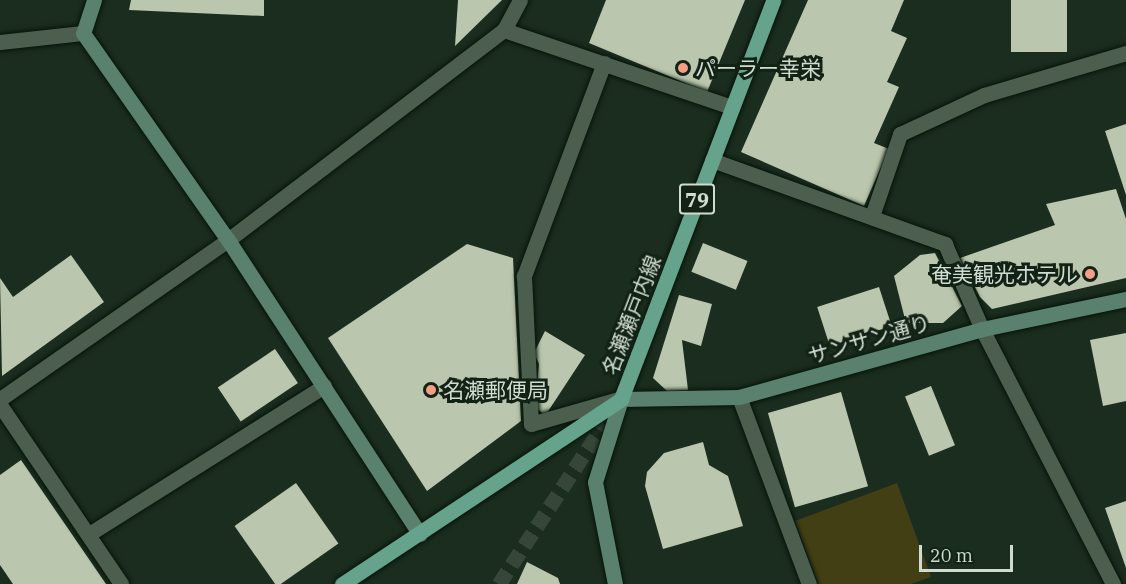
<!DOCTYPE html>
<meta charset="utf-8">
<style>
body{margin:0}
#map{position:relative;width:1126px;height:584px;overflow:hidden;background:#1b2d1f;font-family:"IBM Plex Serif","Noto Sans JP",serif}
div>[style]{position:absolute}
.green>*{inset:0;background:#433f15}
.building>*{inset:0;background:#bbc6ae;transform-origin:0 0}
.street-tunnel>*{height:15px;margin-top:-7.5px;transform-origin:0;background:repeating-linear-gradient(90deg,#36473a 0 15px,transparent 0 23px)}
.roads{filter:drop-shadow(0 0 2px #051508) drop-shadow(0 0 2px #051508)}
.lane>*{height:15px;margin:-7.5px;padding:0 7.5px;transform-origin:7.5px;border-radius:7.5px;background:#4c5f4f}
.street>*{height:15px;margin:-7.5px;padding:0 7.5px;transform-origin:7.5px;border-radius:7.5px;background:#4c5f4f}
.secondary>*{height:15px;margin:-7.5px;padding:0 7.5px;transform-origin:7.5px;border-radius:7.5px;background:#59816e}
.primary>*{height:15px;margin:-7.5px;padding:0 7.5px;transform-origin:7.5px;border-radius:7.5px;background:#66a38c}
.dots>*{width:16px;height:16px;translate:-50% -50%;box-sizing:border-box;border:3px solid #122315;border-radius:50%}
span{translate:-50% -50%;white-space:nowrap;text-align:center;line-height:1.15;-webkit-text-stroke:6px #122315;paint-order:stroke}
.shield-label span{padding:2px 4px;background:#122315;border:2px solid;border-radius:4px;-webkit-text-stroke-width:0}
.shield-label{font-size:20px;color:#d0dbd2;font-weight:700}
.poi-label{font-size:21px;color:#d0dbd2}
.left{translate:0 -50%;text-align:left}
.right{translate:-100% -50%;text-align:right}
.street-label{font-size:21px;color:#d0dbd2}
.scale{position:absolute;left:919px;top:545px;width:94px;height:27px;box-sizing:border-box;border:3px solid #d0dbd2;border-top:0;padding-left:8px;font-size:18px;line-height:21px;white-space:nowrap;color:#d0dbd2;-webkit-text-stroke:4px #122315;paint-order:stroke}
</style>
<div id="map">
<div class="green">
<i style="clip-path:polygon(897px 483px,931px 577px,911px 584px,818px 584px,795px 521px)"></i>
</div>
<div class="building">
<i style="clip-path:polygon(131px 0,264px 0,264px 16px,129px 10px)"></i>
<i style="clip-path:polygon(458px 0,502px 0,455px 46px)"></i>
<i style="clip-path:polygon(606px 0,745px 0,707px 92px,589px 43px)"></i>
<i style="clip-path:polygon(808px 0,904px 0,891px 31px,907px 38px,887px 82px,899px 87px,874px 143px,889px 149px,864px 206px,741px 152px)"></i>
<i style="left:1011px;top:0;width:56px;height:52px"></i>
<i style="clip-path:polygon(1126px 124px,1126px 195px,1105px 131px)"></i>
<i style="clip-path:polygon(1116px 189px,1126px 219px,1126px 278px,992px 309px,980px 297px,960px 258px,1055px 225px,1046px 204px)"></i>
<i style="left:703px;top:243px;width:48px;height:31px;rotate:22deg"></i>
<i style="clip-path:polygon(467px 244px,513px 258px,521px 421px,427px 491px,328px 338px)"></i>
<i style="clip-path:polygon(935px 253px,962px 306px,943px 323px,906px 323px,894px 276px,920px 255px)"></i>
<i style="clip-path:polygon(71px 255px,104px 302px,2px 376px,0 278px,13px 297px)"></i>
<i style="left:879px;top:287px;width:41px;height:65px;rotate:72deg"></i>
<i style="clip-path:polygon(679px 295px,712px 304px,701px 346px,682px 340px,688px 390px,667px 391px,653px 378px)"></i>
<i style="clip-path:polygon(545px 331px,585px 355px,545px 416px,535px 406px,539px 364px,534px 353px)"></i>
<i style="clip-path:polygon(1126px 333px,1126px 401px,1103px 406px,1090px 340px)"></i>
<i style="left:275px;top:349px;width:41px;height:69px;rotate:56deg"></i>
<i style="left:931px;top:386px;width:64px;height:28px;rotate:68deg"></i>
<i style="left:841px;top:392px;width:98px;height:76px;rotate:74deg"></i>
<i style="clip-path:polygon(703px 442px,709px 465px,728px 476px,743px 526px,663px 549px,645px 486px,647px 472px,664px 453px)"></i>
<i style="clip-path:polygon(21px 460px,106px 584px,13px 584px,0 565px,0 475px)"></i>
<i style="left:296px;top:483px;width:74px;height:75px;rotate:55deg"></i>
<i style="clip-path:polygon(1126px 501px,1126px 568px,1105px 508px)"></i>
<i style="clip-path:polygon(527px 562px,558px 578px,560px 584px,517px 584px)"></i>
</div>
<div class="street-tunnel">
<i style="left:499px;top:584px;width:213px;rotate:-56.7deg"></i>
</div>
<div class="roads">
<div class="lane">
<i style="left:89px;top:534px;width:278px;rotate:-32.2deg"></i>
</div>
<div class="street">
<i style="left:504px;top:30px;width:241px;rotate:18.7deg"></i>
<i style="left:0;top:42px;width:83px;rotate:-6.2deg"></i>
<i style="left:604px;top:63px;width:228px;rotate:110.6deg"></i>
<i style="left:524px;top:276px;width:148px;rotate:87.3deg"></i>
<i style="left:531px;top:424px;width:91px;rotate:-16deg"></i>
<i style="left:712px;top:160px;width:248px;rotate:19.8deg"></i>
<i style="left:945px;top:244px;width:93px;rotate:66.5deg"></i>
<i style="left:982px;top:329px;width:287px;rotate:62.8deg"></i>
<i style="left:872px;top:216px;width:87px;rotate:-71.1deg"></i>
<i style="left:900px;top:134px;width:93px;rotate:-24.9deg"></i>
<i style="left:984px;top:95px;width:148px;rotate:-16.5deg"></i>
<i style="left:739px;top:397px;width:200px;rotate:69.5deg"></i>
<i style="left:0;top:399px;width:278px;rotate:-34.9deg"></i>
<i style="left:228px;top:240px;width:347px;rotate:-37.3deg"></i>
<i style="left:504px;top:30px;width:34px;rotate:-62deg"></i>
<i style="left:0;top:405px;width:216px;rotate:55.9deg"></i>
</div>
<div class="secondary">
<i style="left:94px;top:0;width:35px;rotate:108deg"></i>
<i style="left:83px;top:33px;width:253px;rotate:55deg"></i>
<i style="left:228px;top:240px;width:351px;rotate:56.9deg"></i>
<i style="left:615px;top:584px;width:104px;rotate:-101.1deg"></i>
<i style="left:595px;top:482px;width:87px;rotate:-72.6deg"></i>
<i style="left:621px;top:399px;width:118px;rotate:-1deg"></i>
<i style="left:739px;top:397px;width:252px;rotate:-15.6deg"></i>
<i style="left:982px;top:329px;width:147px;rotate:-11.8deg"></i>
</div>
<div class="primary">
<i style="left:342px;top:584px;width:335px;rotate:-33.5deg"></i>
<i style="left:621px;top:399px;width:427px;rotate:-69.1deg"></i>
</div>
</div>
<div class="dots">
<i style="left:683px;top:68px;background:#f49e88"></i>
<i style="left:1090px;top:274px;background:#f49e88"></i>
<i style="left:431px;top:390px;background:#f49e88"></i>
</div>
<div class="shield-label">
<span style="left:697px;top:199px">79</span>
</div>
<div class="poi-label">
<span class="left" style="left:695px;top:68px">パーラー幸栄</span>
<span class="right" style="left:1078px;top:274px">奄美観光ホテル</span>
<span class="left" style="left:443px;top:390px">名瀬郵便局</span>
</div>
<div class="street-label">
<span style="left:631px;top:315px;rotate:-69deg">名瀬瀬戸内線</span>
<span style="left:869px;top:339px;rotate:-16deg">サンサン通り</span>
</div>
<div class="scale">20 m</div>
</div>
